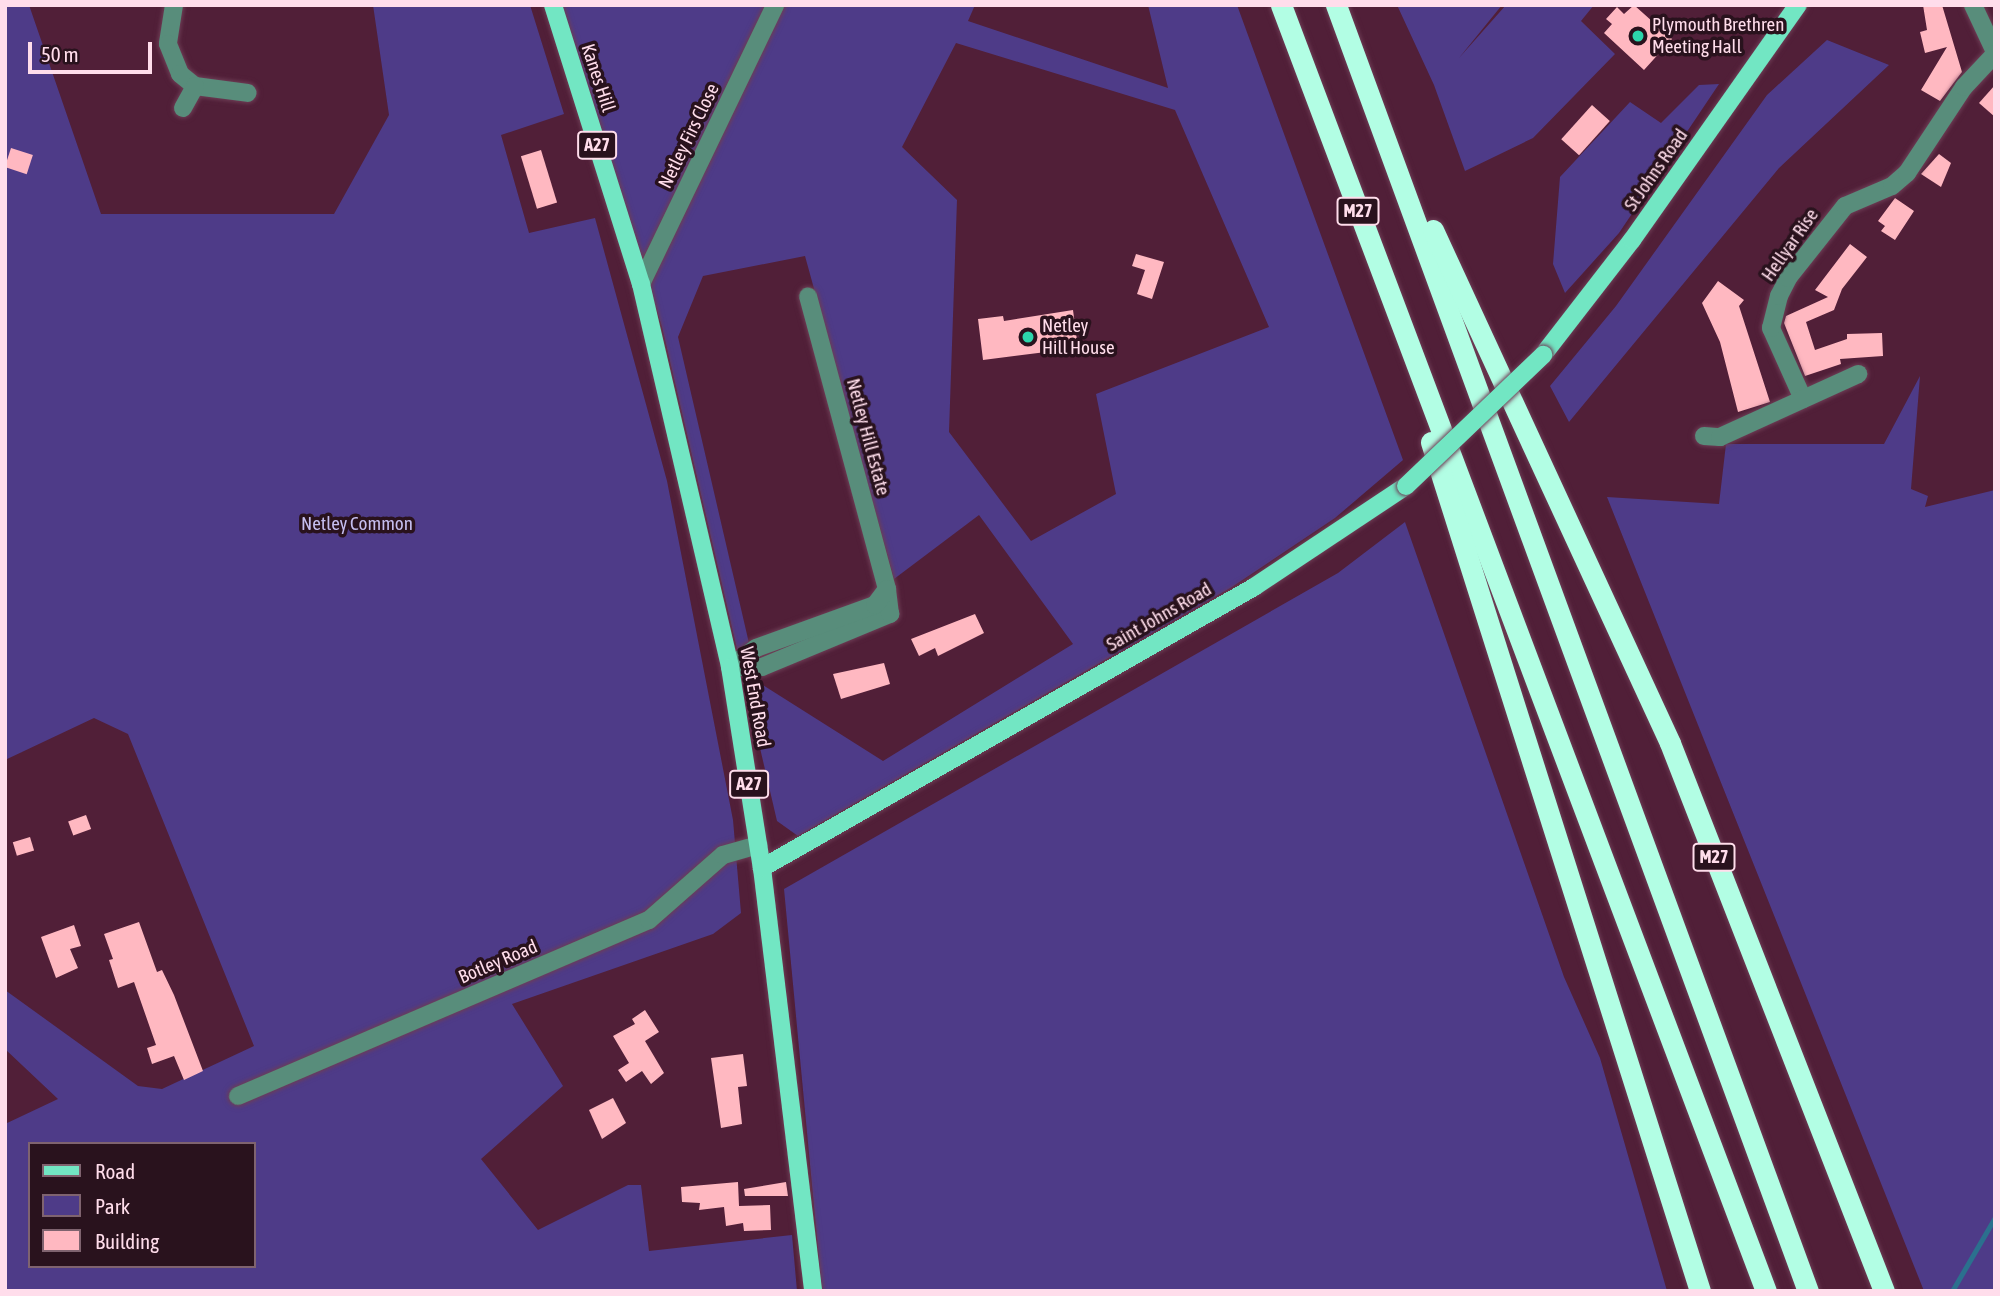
<!DOCTYPE html>
<style>
body{margin:0}
#map{position:relative;width:2000px;height:1296px;overflow:hidden;background:#511f38;font-family:"Asap Condensed",sans-serif}
div>[style]{position:absolute}
.green>*{inset:0;background:#4e3b88}
.stream>*{height:5px;margin:-2.5px;padding:0 2.5px;transform-origin:2.5px;border-radius:2.5px;background:#2b708e}
.building>*{inset:0;background:#ffb8c1;transform-origin:0 0}
.roads{filter:drop-shadow(0 0 2px #6d3d55) drop-shadow(0 0 2px #6d3d55)}
.minor>*{height:18px;margin:-9px;padding:0 9px;transform-origin:9px;border-radius:9px;background:#588d7b}
.major>*{height:18px;margin:-9px;padding:0 9px;transform-origin:9px;border-radius:9px;background:#72e6c3}
.highway>*{height:21px;margin:-10.5px;padding:0 10.5px;transform-origin:10.5px;border-radius:10.5px;background:#b2fee4}
.bridges{filter:drop-shadow(0 0 2px #6d3d55) drop-shadow(0 0 2px #6d3d55)}
.major-bridge>*{height:18px;margin:-9px;padding:0 9px;transform-origin:9px;border-radius:9px;background:#72e6c3}
.dots>*{width:19px;height:19px;translate:-50% -50%;box-sizing:border-box;border:4px solid #29121d;border-radius:50%}
span{translate:-50% -50%;white-space:nowrap;text-align:center;line-height:1.15;-webkit-text-stroke:7px #29121d;paint-order:stroke}
.shield-label span{padding:2px 5px;background:#29121d;border:2px solid;border-radius:5px;-webkit-text-stroke-width:0}
.shield-label{font-size:18px;color:#ffddeb;font-weight:700}
.poi-label{font-size:19px;color:#ffddeb}
.left{translate:0 -50%;text-align:left}
.street-label{font-size:19px;color:#ffddeb}
.park-label{font-size:19px;color:#c5beef}
.frame{position:absolute;inset:0;border:7px solid #ffddeb;pointer-events:none}
.legend{position:absolute;left:28px;top:1142px;width:228px;height:126px;box-sizing:border-box;background:#29121d;border:2px solid #7f636f;margin:0;padding:9px 12px;list-style:none;font-size:21px;color:#ffddeb}
.legend li{display:flex;align-items:center;gap:14px;height:35px}
.legend b{width:35px;border:2px solid #7f636f}
.scale{position:absolute;left:28px;top:42px;width:124px;height:32px;box-sizing:border-box;border:4px solid #ffddeb;border-top:0;padding-left:9px;font-size:21px;line-height:24px;white-space:nowrap;color:#ffddeb;-webkit-text-stroke:5px #29121d;paint-order:stroke}
</style>
<div id="map">
<div class="green">
<i style="clip-path:polygon(evenodd,5px 5px,29px 5px,101px 214px,334px 214px,389px 115px,373px 5px,530px 5px,564px 114px,501px 135px,529px 233px,595px 218px,667px 481px,733px 820px,741px 913px,713px 934px,512px 1004px,563px 1086px,481px 1159px,538px 1230px,628px 1185px,641px 1185px,649px 1251px,792px 1235px,797px 1291px,5px 1291px,5px 1124px,58px 1099px,5px 1049px,5px 990px,138px 1086px,162px 1089px,254px 1046px,128px 734px,94px 718px,5px 760px,5px 5px,30px 1144px,254px 1144px,254px 1266px,30px 1266px,30px 1144px)"></i>
<i style="clip-path:polygon(evenodd,562px 5px,975px 5px,968px 21px,1168px 88px,1148px 5px,1237px 5px,1403px 460px,1335px 518px,1232px 587px,798px 836px,777px 821px,662px 327px,562px 5px,956px 43px,1175px 110px,1269px 327px,1096px 394px,1116px 494px,1031px 541px,949px 432px,957px 200px,902px 147px,956px 43px,562px 5px,805px 256px,894px 579px,979px 515px,1073px 644px,883px 761px,758px 682px,678px 337px,703px 276px,805px 256px)"></i>
<i style="clip-path:polygon(1397px 5px,1502px 5px,1459px 58px,1506px 5px,1594px 5px,1581px 21px,1615px 54px,1533px 138px,1465px 171px,1434px 85px)"></i>
<i style="clip-path:polygon(1827px 40px,1889px 65px,1779px 168px,1569px 422px,1550px 386px,1616px 306px,1767px 95px)"></i>
<i style="clip-path:polygon(1719px 84px,1619px 233px,1565px 293px,1553px 264px,1560px 177px,1630px 102px,1661px 123px,1699px 85px)"></i>
<i style="clip-path:polygon(1920px 376px,1911px 489px,1928px 496px,1925px 507px,1995px 490px,1995px 1291px,1924px 1291px,1607px 497px,1719px 504px,1726px 444px,1884px 444px)"></i>
<i style="clip-path:polygon(1405px 522px,1564px 977px,1600px 1058px,1667px 1291px,822px 1291px,784px 889px,1338px 573px)"></i>
</div>
<div class="stream">
<i style="left:1952px;top:1291px;width:86px;rotate:-59.8deg"></i>
</div>
<div class="building">
<i style="clip-path:polygon(1634px 5px,1672px 39px,1644px 70px,1604px 33px,1612px 24px,1606px 19px,1617px 7px,1624px 14px)"></i>
<i style="clip-path:polygon(1923px 5px,1942px 5px,1962px 72px,1940px 101px,1921px 90px,1947px 47px,1925px 53px,1920px 32px,1927px 30px)"></i>
<i style="clip-path:polygon(1995px 85px,1995px 117px,1979px 103px)"></i>
<i style="left:1592px;top:105px;width:24px;height:46px;rotate:42deg"></i>
<i style="left:11px;top:148px;width:23px;height:20px;rotate:18deg"></i>
<i style="left:541px;top:150px;width:55px;height:21px;rotate:73deg"></i>
<i style="clip-path:polygon(1939px 154px,1951px 163px,1941px 187px,1921px 174px)"></i>
<i style="clip-path:polygon(1895px 198px,1914px 211px,1895px 240px,1881px 231px,1885px 226px,1878px 221px)"></i>
<i style="clip-path:polygon(1850px 244px,1867px 257px,1842px 289px,1834px 310px,1806px 322px,1815px 350px,1847px 339px,1847px 334px,1882px 333px,1883px 356px,1840px 359px,1841px 364px,1805px 376px,1784px 323px,1786px 316px,1828px 297px,1815px 290px)"></i>
<i style="clip-path:polygon(1136px 254px,1164px 262px,1152px 299px,1137px 294px,1145px 270px,1132px 266px)"></i>
<i style="clip-path:polygon(1718px 281px,1744px 300px,1739px 306px,1770px 402px,1738px 412px,1720px 342px,1702px 303px)"></i>
<i style="clip-path:polygon(1073px 310px,1078px 348px,983px 360px,978px 319px,1003px 316px,1004px 321px)"></i>
<i style="clip-path:polygon(975px 614px,984px 633px,938px 656px,935px 648px,919px 656px,911px 639px)"></i>
<i style="clip-path:polygon(884px 663px,890px 684px,841px 699px,833px 674px)"></i>
<i style="left:86px;top:815px;width:15px;height:19px;rotate:70deg"></i>
<i style="left:30px;top:837px;width:14px;height:18px;rotate:73deg"></i>
<i style="clip-path:polygon(139px 922px,157px 972px,162px 970px,174px 995px,203px 1071px,184px 1080px,174px 1056px,152px 1064px,147px 1048px,156px 1045px,134px 982px,118px 988px,109px 960px,113px 959px,104px 934px)"></i>
<i style="clip-path:polygon(74px 925px,81px 946px,70px 949px,78px 968px,56px 978px,41px 937px)"></i>
<i style="clip-path:polygon(645px 1010px,659px 1032px,645px 1041px,664px 1073px,651px 1084px,642px 1071px,626px 1082px,618px 1070px,629px 1063px,613px 1036px,635px 1024px,632px 1019px)"></i>
<i style="clip-path:polygon(743px 1054px,747px 1086px,738px 1087px,742px 1124px,721px 1128px,711px 1058px)"></i>
<i style="clip-path:polygon(613px 1098px,626px 1123px,602px 1139px,589px 1110px)"></i>
<i style="clip-path:polygon(738px 1182px,739px 1206px,770px 1205px,771px 1230px,744px 1231px,743px 1223px,726px 1226px,724px 1207px,699px 1210px,700px 1203px,682px 1202px,681px 1187px)"></i>
<i style="clip-path:polygon(786px 1182px,788px 1196px,745px 1196px,744px 1189px)"></i>
</div>
<div class="roads">
<div class="minor">
<i style="left:174px;top:5px;width:39px;rotate:99deg"></i>
<i style="left:168px;top:44px;width:32px;rotate:68deg"></i>
<i style="left:180px;top:74px;width:19px;rotate:39deg"></i>
<i style="left:195px;top:86px;width:53px;rotate:7.5deg"></i>
<i style="left:1973px;top:5px;width:52px;rotate:64.9deg"></i>
<i style="left:183px;top:108px;width:25px;rotate:-61deg"></i>
<i style="left:641px;top:284px;width:310px;rotate:-64.3deg"></i>
<i style="left:1803px;top:399px;width:78px;rotate:-114.3deg"></i>
<i style="left:1771px;top:328px;width:33px;rotate:-76deg"></i>
<i style="left:1779px;top:296px;width:20px;rotate:-63deg"></i>
<i style="left:1788px;top:278px;width:92px;rotate:-51.6deg"></i>
<i style="left:1845px;top:206px;width:51px;rotate:-23.1deg"></i>
<i style="left:1892px;top:186px;width:20px;rotate:-41deg"></i>
<i style="left:1907px;top:173px;width:103px;rotate:-56.5deg"></i>
<i style="left:1964px;top:87px;width:45px;rotate:-46.8deg"></i>
<i style="left:1704px;top:436px;width:16px;rotate:4deg"></i>
<i style="left:1720px;top:437px;width:152px;rotate:-24.5deg"></i>
<i style="left:730px;top:667px;width:32px"></i>
<i style="left:762px;top:667px;width:139px;rotate:-22.5deg"></i>
<i style="left:890px;top:614px;width:25px;rotate:-97deg"></i>
<i style="left:887px;top:589px;width:303px;rotate:-105.1deg"></i>
<i style="left:730px;top:667px;width:32px;rotate:-36deg"></i>
<i style="left:756px;top:648px;width:127px;rotate:-19.9deg"></i>
<i style="left:875px;top:605px;width:20px;rotate:-53deg"></i>
<i style="left:238px;top:1096px;width:447px;rotate:-23.2deg"></i>
<i style="left:649px;top:920px;width:98px;rotate:-41.3deg"></i>
<i style="left:723px;top:855px;width:37px;rotate:-16deg"></i>
</div>
<div class="major">
<i style="left:553px;top:5px;width:293px;rotate:72.5deg"></i>
<i style="left:641px;top:284px;width:393px;rotate:76.9deg"></i>
<i style="left:730px;top:667px;width:204px;rotate:81deg"></i>
<i style="left:762px;top:868px;width:426px;rotate:83.1deg"></i>
<i style="left:1543px;top:355px;width:145px;rotate:-52.3deg"></i>
<i style="left:1632px;top:240px;width:288px;rotate:-54.8deg"></i>
<i style="left:762px;top:868px;width:567px;rotate:-29.73deg"></i>
<i style="left:1254px;top:587px;width:182px;rotate:-33.6deg"></i>
</div>
<div class="highway">
<i style="left:1281px;top:5px;width:1374px;rotate:69.34deg"></i>
<i style="left:1336px;top:5px;width:1370px;rotate:69.85deg"></i>
<i style="left:1433px;top:230px;width:565px;rotate:65.2deg"></i>
<i style="left:1670px;top:743px;width:588px;rotate:68.67deg"></i>
<i style="left:1431px;top:442px;width:891px;rotate:72.42deg"></i>
</div>
</div>
<div class="bridges">
<div class="major-bridge">
<i style="left:1406px;top:486px;width:190px;rotate:-43.7deg"></i>
</div>
</div>
<div class="dots">
<i style="left:1638px;top:36px;background:#2cd5ab"></i>
<i style="left:1028px;top:337px;background:#2cd5ab"></i>
</div>
<div class="shield-label">
<span style="left:597px;top:145px">A27</span>
<span style="left:1358px;top:211px">M27</span>
<span style="left:749px;top:784px">A27</span>
<span style="left:1714px;top:857px">M27</span>
</div>
<div class="poi-label">
<span class="left" style="left:1652px;top:36px">Plymouth Brethren<br>Meeting Hall</span>
<span class="left" style="left:1042px;top:337px">Netley<br>Hill House</span>
</div>
<div class="street-label">
<span style="left:598px;top:78px;rotate:72deg">Kanes Hill</span>
<span style="left:689px;top:136px;rotate:-64deg">Netley Firs Close</span>
<span style="left:1656px;top:170px;rotate:-55deg">St Johns Road</span>
<span style="left:1790px;top:245px;rotate:-55deg">Hellyar Rise</span>
<span style="left:868px;top:437px;rotate:75deg">Netley Hill Estate</span>
<span style="left:1159px;top:617px;rotate:-30deg">Saint Johns Road</span>
<span style="left:755px;top:697px;rotate:80deg">West End Road</span>
<span style="left:498px;top:962px;rotate:-23deg">Botley Road</span>
</div>
<div class="park-label">
<span style="left:357px;top:524px">Netley Common</span>
</div>
<div class="frame"></div>
<ul class="legend">
<li><b style="height:9px;background:#72e6c3"></b>Road</li>
<li><b style="height:19px;background:#4e3b88"></b>Park</li>
<li><b style="height:19px;background:#ffb8c1"></b>Building</li>
</ul>
<div class="scale">50 m</div>
</div>
